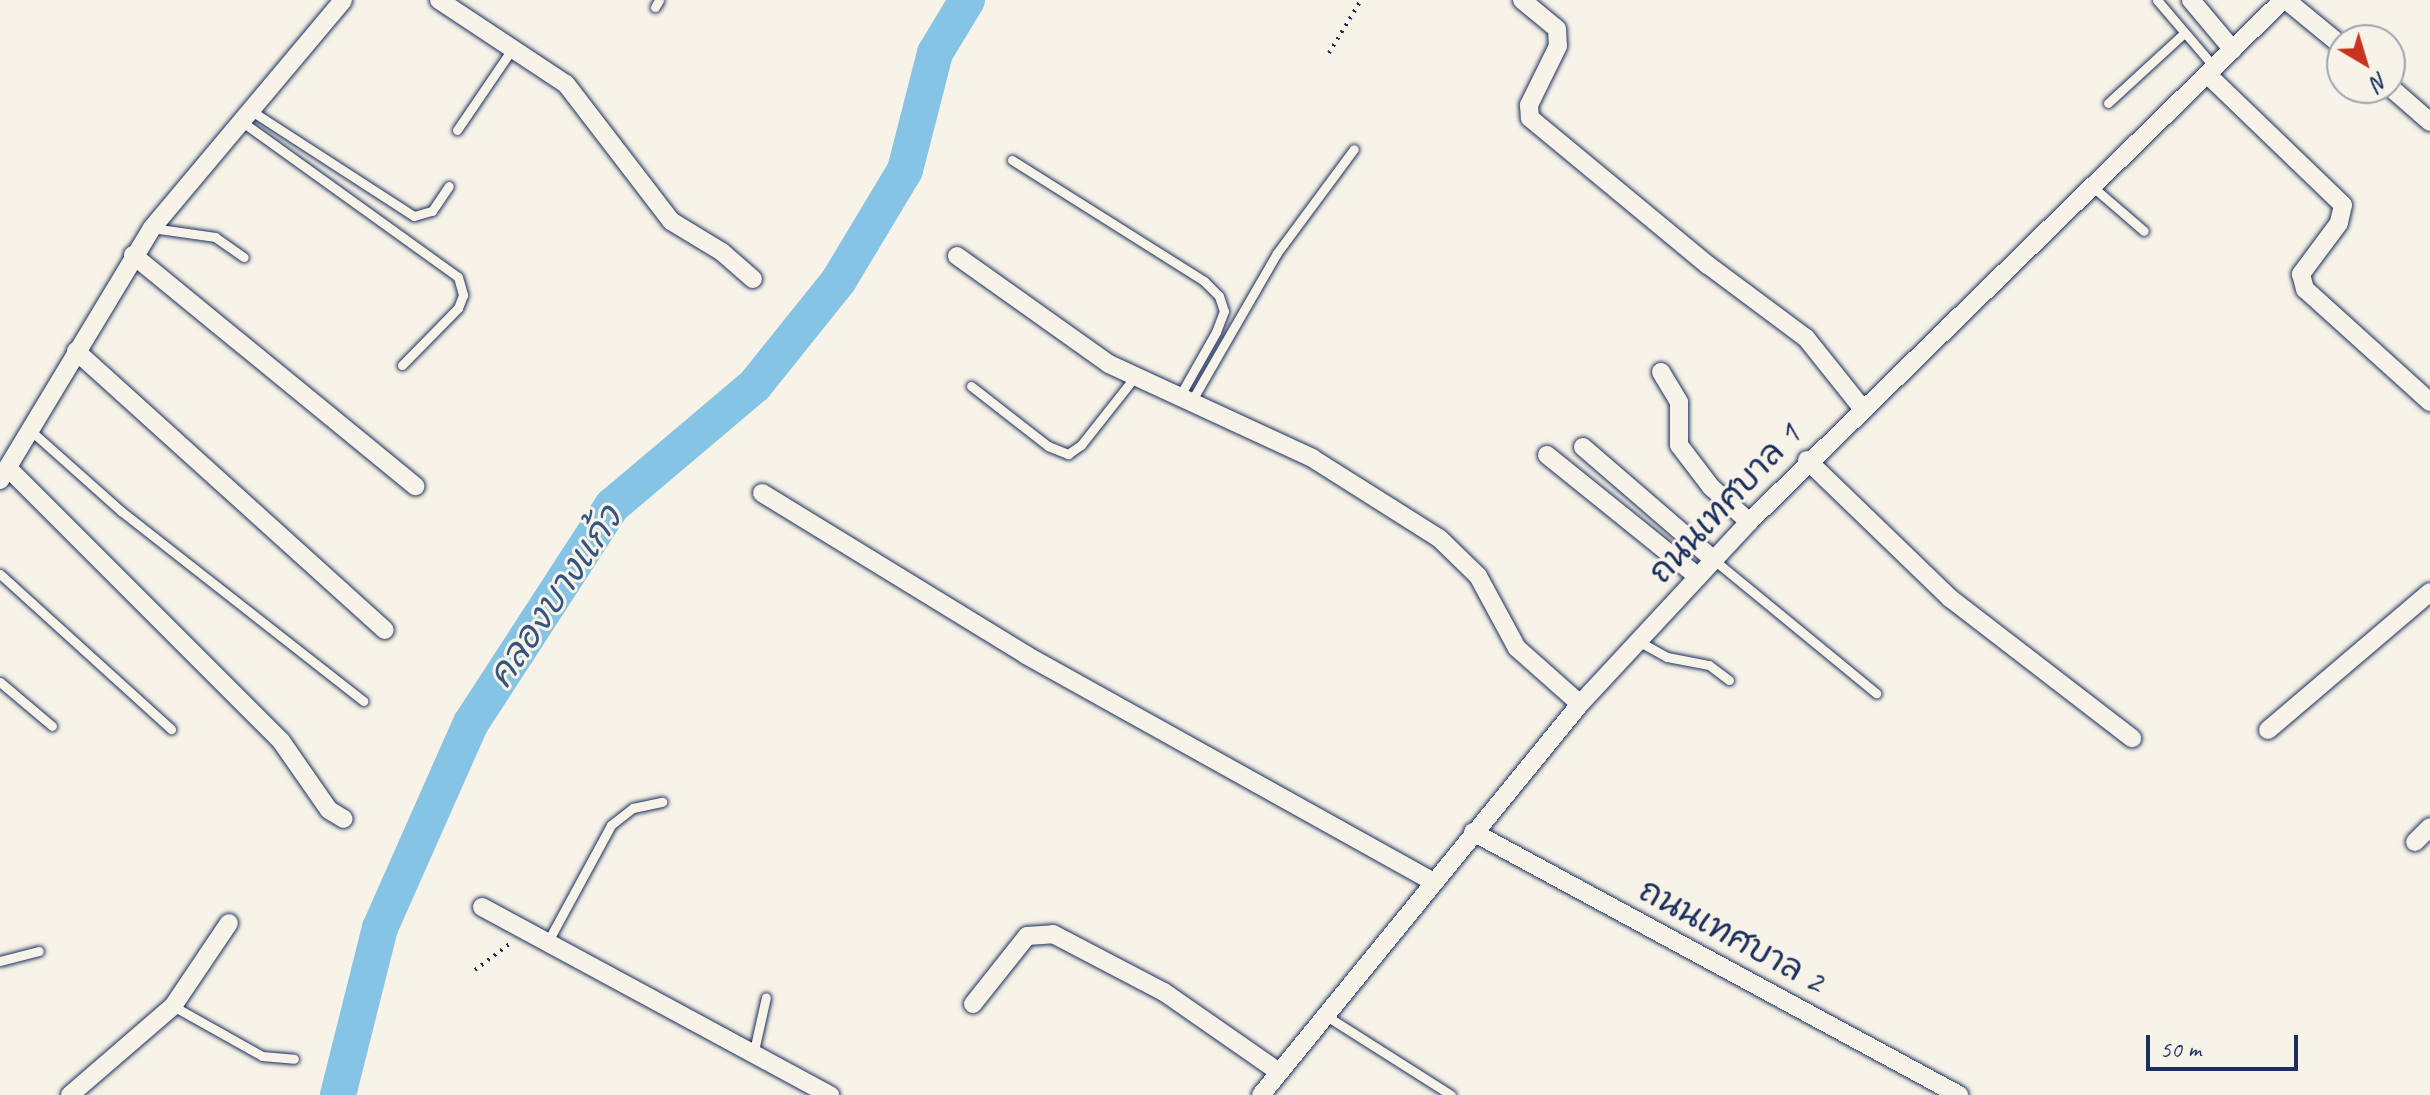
<!DOCTYPE html>
<meta charset="utf-8">
<style>
body{margin:0}
#map{position:relative;width:2430px;height:1095px;overflow:hidden;background:#f7f3e8;font-family:Caveat,"Playpen Sans Thai",sans-serif}
div>[style]{position:absolute}
.river>*{height:36px;margin:-18px;padding:0 18px;transform-origin:18px;border-radius:18px;background:#85c4e5}
.path>*{height:4px;margin-top:-2px;transform-origin:0;background:repeating-linear-gradient(90deg,#1b2f5e 0 2px,transparent 0 8px)}
.roads{filter:drop-shadow(0 0 2px #1b2f5e) drop-shadow(0 0 2px #1b2f5e)}
.lane>*{height:9px;margin:-4.5px;padding:0 4.5px;transform-origin:4.5px;border-radius:4.5px;background:#f7f3e8}
.street>*{height:18px;margin:-9px;padding:0 9px;transform-origin:9px;border-radius:9px;background:#f7f3e8}
span{translate:-50% -50%;white-space:nowrap;text-align:center;line-height:1.15;-webkit-text-stroke:6px #f7f3e8;paint-order:stroke}
.street-label{font-size:34px;color:#1b2f5e}
.water-label{font-size:36px;color:#365480;font-style:italic}
.north{position:absolute;left:2326px;top:24px;width:80px;height:80px;box-sizing:border-box;background:#f7f3e8;border:2px solid #9fa5b1;border-radius:50%;rotate:142deg;font-size:22px;font-weight:700;line-height:32px;text-align:center;color:#1b2f5e}
.north::after{content:'';display:block;margin:auto;width:28px;height:36px;background:#c8321e;clip-path:polygon(50% 0,100% 100%,50% 72%,0 100%)}
.scale{position:absolute;left:2146px;top:1035px;width:152px;height:36px;box-sizing:border-box;border:4px solid #1b2f5e;border-top:0;padding-left:10px;font-size:24px;line-height:28px;white-space:nowrap;color:#1b2f5e;-webkit-text-stroke:6px #f7f3e8;paint-order:stroke}
</style>
<div id="map">
<div class="river">
<i style="left:338px;top:1095px;width:172px;rotate:-75.9deg"></i>
<i style="left:380px;top:928px;width:224px;rotate:-66.1deg"></i>
<i style="left:471px;top:723px;width:259px;rotate:-57deg"></i>
<i style="left:612px;top:506px;width:187px;rotate:-40.2deg"></i>
<i style="left:755px;top:385px;width:134px;rotate:-51.3deg"></i>
<i style="left:839px;top:280px;width:128px;rotate:-59deg"></i>
<i style="left:905px;top:170px;width:121px;rotate:-75.6deg"></i>
<i style="left:935px;top:53px;width:62px;rotate:-58.9deg"></i>
</div>
<div class="path">
<i style="left:1329px;top:53px;width:62px;rotate:-58.9deg"></i>
<i style="left:475px;top:970px;width:46px;rotate:-37.1deg"></i>
</div>
<div class="roads">
<div class="lane">
<i style="left:2157px;top:0;width:89px;rotate:49.5deg"></i>
<i style="left:655px;top:7px;width:8px;rotate:-60deg"></i>
<i style="left:2108px;top:103px;width:102px;rotate:-42.6deg"></i>
<i style="left:250px;top:110px;width:195px;rotate:32.9deg"></i>
<i style="left:414px;top:216px;width:19px;rotate:-16deg"></i>
<i style="left:432px;top:211px;width:30px;rotate:-56deg"></i>
<i style="left:241px;top:121px;width:267px;rotate:35.7deg"></i>
<i style="left:458px;top:277px;width:19px;rotate:74deg"></i>
<i style="left:463px;top:295px;width:14px;rotate:111deg"></i>
<i style="left:458px;top:308px;width:80px;rotate:134.5deg"></i>
<i style="left:457px;top:130px;width:98px;rotate:-55.8deg"></i>
<i style="left:1012px;top:160px;width:227px;rotate:32.2deg"></i>
<i style="left:1204px;top:281px;width:21px;rotate:45deg"></i>
<i style="left:1219px;top:296px;width:16px;rotate:72deg"></i>
<i style="left:1224px;top:311px;width:22px;rotate:111deg"></i>
<i style="left:1216px;top:332px;width:75px;rotate:119.6deg"></i>
<i style="left:2093px;top:187px;width:67px;rotate:40.8deg"></i>
<i style="left:152px;top:228px;width:64px;rotate:8.1deg"></i>
<i style="left:215px;top:237px;width:35px;rotate:35deg"></i>
<i style="left:971px;top:386px;width:98px;rotate:37.9deg"></i>
<i style="left:1048px;top:446px;width:22px;rotate:22deg"></i>
<i style="left:1068px;top:454px;width:16px;rotate:-35deg"></i>
<i style="left:1081px;top:445px;width:85px;rotate:-51.7deg"></i>
<i style="left:1191px;top:402px;width:172px;rotate:-60deg"></i>
<i style="left:1277px;top:253px;width:129px;rotate:-53.5deg"></i>
<i style="left:30px;top:430px;width:122px;rotate:41.7deg"></i>
<i style="left:121px;top:511px;width:308px;rotate:38.1deg"></i>
<i style="left:1714px;top:560px;width:210px;rotate:39.4deg"></i>
<i style="left:0;top:574px;width:231px;rotate:42.2deg"></i>
<i style="left:1638px;top:641px;width:33px;rotate:29deg"></i>
<i style="left:1667px;top:657px;width:43px;rotate:10.8deg"></i>
<i style="left:1709px;top:665px;width:25px;rotate:37deg"></i>
<i style="left:0;top:682px;width:68px;rotate:40.2deg"></i>
<i style="left:547px;top:943px;width:134px;rotate:-61.5deg"></i>
<i style="left:611px;top:825px;width:28px;rotate:-38deg"></i>
<i style="left:633px;top:808px;width:30px;rotate:-12deg"></i>
<i style="left:0;top:961px;width:40px;rotate:-14.4deg"></i>
<i style="left:173px;top:1006px;width:102px;rotate:29.3deg"></i>
<i style="left:262px;top:1056px;width:32px;rotate:5deg"></i>
<i style="left:1325px;top:1015px;width:149px;rotate:32.4deg"></i>
<i style="left:753px;top:1055px;width:59px;rotate:-77.4deg"></i>
</div>
<div class="street">
<i style="left:439px;top:0;width:152px;rotate:33.5deg"></i>
<i style="left:566px;top:84px;width:173px;rotate:52.5deg"></i>
<i style="left:671px;top:221px;width:60px;rotate:31.3deg"></i>
<i style="left:722px;top:252px;width:41px;rotate:41.1deg"></i>
<i style="left:1522px;top:0;width:45px;rotate:39.6deg"></i>
<i style="left:1557px;top:29px;width:17px;rotate:87deg"></i>
<i style="left:1558px;top:46px;width:66px;rotate:116.2deg"></i>
<i style="left:1529px;top:105px;width:13px;rotate:86deg"></i>
<i style="left:1530px;top:118px;width:231px;rotate:39.6deg"></i>
<i style="left:1708px;top:265px;width:122px;rotate:36.7deg"></i>
<i style="left:1806px;top:338px;width:90px;rotate:51.3deg"></i>
<i style="left:2191px;top:0;width:65px;rotate:50deg"></i>
<i style="left:2286px;top:0;width:72px;rotate:39.4deg"></i>
<i style="left:2208px;top:75px;width:187px;rotate:43.9deg"></i>
<i style="left:2343px;top:205px;width:18px;rotate:103deg"></i>
<i style="left:2339px;top:223px;width:64px;rotate:126.7deg"></i>
<i style="left:2301px;top:274px;width:16px;rotate:75deg"></i>
<i style="left:2305px;top:289px;width:169px;rotate:42.1deg"></i>
<i style="left:2390px;top:87px;width:53px;rotate:41.2deg"></i>
<i style="left:133px;top:255px;width:365px;rotate:39.3deg"></i>
<i style="left:957px;top:256px;width:186px;rotate:35.4deg"></i>
<i style="left:1109px;top:364px;width:224px;rotate:24.8deg"></i>
<i style="left:1312px;top:458px;width:151px;rotate:32.3deg"></i>
<i style="left:1440px;top:539px;width:53px;rotate:44.2deg"></i>
<i style="left:1478px;top:576px;width:82px;rotate:61.6deg"></i>
<i style="left:1517px;top:648px;width:84px;rotate:41.6deg"></i>
<i style="left:76px;top:351px;width:416px;rotate:42.1deg"></i>
<i style="left:1661px;top:372px;width:35px;rotate:59deg"></i>
<i style="left:1679px;top:402px;width:43px;rotate:90deg"></i>
<i style="left:1679px;top:445px;width:53px;rotate:52.7deg"></i>
<i style="left:1711px;top:487px;width:52px;rotate:42.6deg"></i>
<i style="left:1583px;top:447px;width:173px;rotate:40.8deg"></i>
<i style="left:1547px;top:455px;width:194px;rotate:38.9deg"></i>
<i style="left:1807px;top:460px;width:199px;rotate:44deg"></i>
<i style="left:1950px;top:598px;width:230px;rotate:37.6deg"></i>
<i style="left:8px;top:468px;width:386px;rotate:45deg"></i>
<i style="left:281px;top:741px;width:84px;rotate:55.2deg"></i>
<i style="left:329px;top:810px;width:17px;rotate:31deg"></i>
<i style="left:0;top:480px;width:294px;rotate:-58.9deg"></i>
<i style="left:152px;top:228px;width:297px;rotate:-50deg"></i>
<i style="left:762px;top:493px;width:310px;rotate:31.5deg"></i>
<i style="left:1026px;top:655px;width:465px;rotate:29.1deg"></i>
<i style="left:2268px;top:730px;width:213px;rotate:-40.4deg"></i>
<i style="left:1473px;top:832px;width:553px;rotate:28.42deg"></i>
<i style="left:2415px;top:842px;width:21px;rotate:-45deg"></i>
<i style="left:482px;top:907px;width:396px;rotate:28.4deg"></i>
<i style="left:973px;top:1004px;width:87px;rotate:-51.5deg"></i>
<i style="left:1027px;top:936px;width:26px;rotate:-4deg"></i>
<i style="left:1053px;top:934px;width:125px;rotate:27.6deg"></i>
<i style="left:1164px;top:992px;width:140px;rotate:34.8deg"></i>
<i style="left:70px;top:1095px;width:136px;rotate:-40.8deg"></i>
<i style="left:173px;top:1006px;width:100px;rotate:-56deg"></i>
<i style="left:1261px;top:1095px;width:505px;rotate:-50.79deg"></i>
<i style="left:1580px;top:704px;width:248px;rotate:-47.1deg"></i>
<i style="left:1749px;top:522px;width:747px;rotate:-44.35deg"></i>
</div>
</div>
<div class="street-label">
<span style="left:1724px;top:503px;rotate:-47deg">ถนนเทศบาล 1</span>
<span style="left:1732px;top:935px;rotate:28deg">ถนนเทศบาล 2</span>
</div>
<div class="water-label">
<span style="left:555px;top:597px;rotate:-56deg">คลองบางแก้ว</span>
</div>
<div class="north">N</div>
<div class="scale">50 m</div>
</div>
